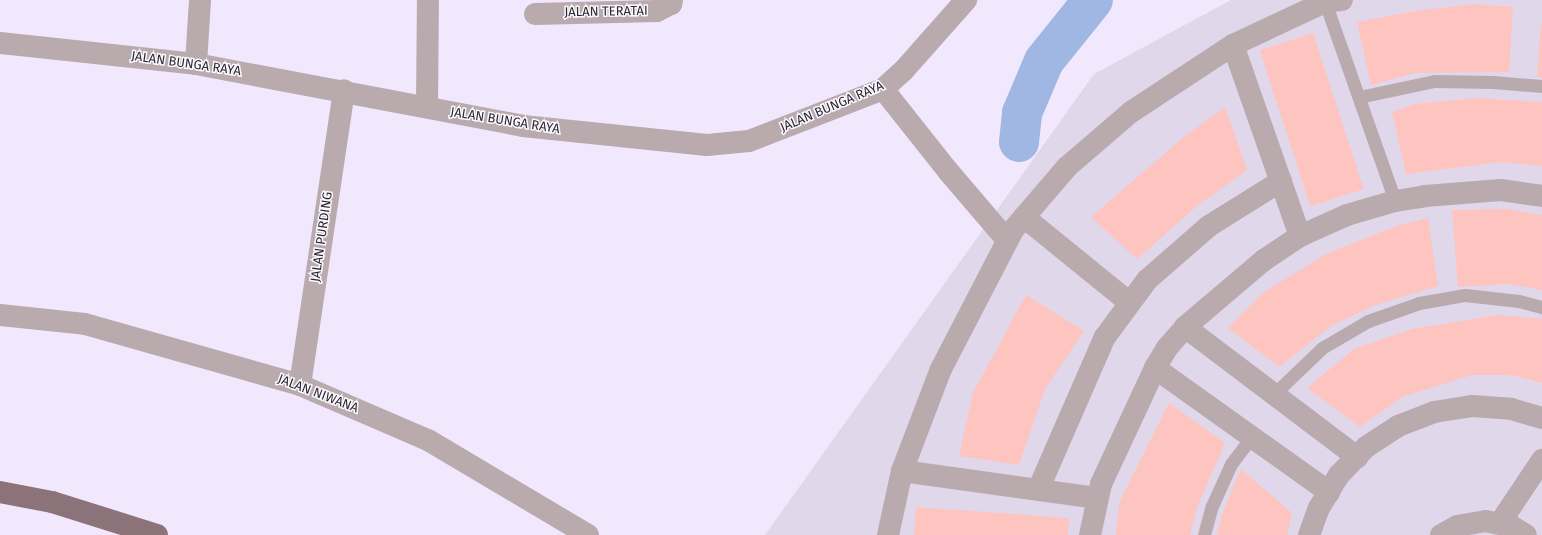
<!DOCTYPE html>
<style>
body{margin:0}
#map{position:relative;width:1542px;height:535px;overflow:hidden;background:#f2e8fe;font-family:"Fira Sans",sans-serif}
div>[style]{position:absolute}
.commercial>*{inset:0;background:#e0d7eb}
.river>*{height:40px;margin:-20px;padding:0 20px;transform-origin:20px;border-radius:20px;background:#9fb7e2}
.building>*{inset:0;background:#fec4c0;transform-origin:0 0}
.service>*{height:13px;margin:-6.5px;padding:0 6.5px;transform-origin:6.5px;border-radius:6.5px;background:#b9aaae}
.minor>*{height:22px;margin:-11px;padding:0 11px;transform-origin:11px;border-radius:11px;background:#b9aaae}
.primary>*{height:22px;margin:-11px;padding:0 11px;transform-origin:11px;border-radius:11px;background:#8c7379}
span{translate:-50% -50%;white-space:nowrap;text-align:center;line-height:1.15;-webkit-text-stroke:3px #fcf9ff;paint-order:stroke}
.street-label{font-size:13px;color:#2c2731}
</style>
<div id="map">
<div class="commercial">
<i style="clip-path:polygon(1231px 0,1542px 0,1542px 535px,765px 535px,1094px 74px)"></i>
</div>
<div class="river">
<i style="left:1019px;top:142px;width:29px;rotate:-84deg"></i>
<i style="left:1022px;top:113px;width:56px;rotate:-67.1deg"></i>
<i style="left:1044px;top:61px;width:78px;rotate:-51.2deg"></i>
</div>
<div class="building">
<i style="clip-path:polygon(1474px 4px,1513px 7px,1509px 72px,1415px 73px,1371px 85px,1357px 22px,1415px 11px)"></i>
<i style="clip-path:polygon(1541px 23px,1542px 23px,1542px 78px,1537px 77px)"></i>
<i style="left:1313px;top:33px;width:164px;height:56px;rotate:72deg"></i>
<i style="clip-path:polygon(1475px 98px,1542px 102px,1542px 166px,1501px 162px,1406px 174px,1392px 112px,1415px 104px)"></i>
<i style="clip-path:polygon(1225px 107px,1247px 170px,1198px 205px,1137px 259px,1091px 217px,1185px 136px)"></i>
<i style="clip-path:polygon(1507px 209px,1542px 215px,1542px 290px,1509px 284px,1458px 287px,1452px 210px)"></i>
<i style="clip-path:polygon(1428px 218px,1438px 286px,1378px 304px,1332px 325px,1279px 367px,1228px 328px,1264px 292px,1328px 253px,1396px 226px)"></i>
<i style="clip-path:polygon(1026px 295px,1084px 331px,1045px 389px,1019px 465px,959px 456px,973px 393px)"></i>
<i style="clip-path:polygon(1498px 315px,1542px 319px,1542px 383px,1511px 375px,1472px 375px,1402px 397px,1360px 427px,1307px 388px,1354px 349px,1412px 329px)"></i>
<i style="clip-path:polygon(1169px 403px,1225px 443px,1197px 507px,1190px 535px,1116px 535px,1119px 503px)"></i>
<i style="clip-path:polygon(1241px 469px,1292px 513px,1287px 535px,1217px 535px,1224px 509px)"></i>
<i style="clip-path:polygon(916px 507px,1069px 518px,1068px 535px,914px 535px)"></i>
</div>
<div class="service">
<i style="left:1325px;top:2px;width:211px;rotate:70.6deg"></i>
<i style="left:1359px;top:97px;width:77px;rotate:-12deg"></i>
<i style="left:1434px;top:81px;width:59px;rotate:1deg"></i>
<i style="left:1493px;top:82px;width:49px;rotate:4.7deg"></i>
<i style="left:1274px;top:394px;width:66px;rotate:-43.8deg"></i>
<i style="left:1322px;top:348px;width:53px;rotate:-30.4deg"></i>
<i style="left:1368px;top:321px;width:54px;rotate:-19.4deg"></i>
<i style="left:1419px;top:303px;width:47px;rotate:-9.9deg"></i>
<i style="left:1465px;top:295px;width:54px;rotate:6.3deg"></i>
<i style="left:1519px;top:301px;width:24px;rotate:15deg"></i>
<i style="left:1204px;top:535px;width:30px;rotate:-75deg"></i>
<i style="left:1212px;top:506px;width:46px;rotate:-65.7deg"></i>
<i style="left:1231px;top:464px;width:34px;rotate:-53deg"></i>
</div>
<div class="minor">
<i style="left:535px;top:14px;width:122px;rotate:-1.4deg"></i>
<i style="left:657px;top:11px;width:16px;rotate:-27deg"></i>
<i style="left:671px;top:4px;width:4px;rotate:-76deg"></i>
<i style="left:0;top:43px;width:197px;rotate:6.1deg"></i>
<i style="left:196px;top:64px;width:333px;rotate:10.7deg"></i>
<i style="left:523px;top:126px;width:185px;rotate:5.9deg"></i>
<i style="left:707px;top:145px;width:42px;rotate:-5.4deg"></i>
<i style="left:749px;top:141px;width:144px;rotate:-21.2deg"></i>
<i style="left:883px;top:89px;width:28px;rotate:-42deg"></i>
<i style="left:904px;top:70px;width:94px;rotate:-48.5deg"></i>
<i style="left:1233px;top:45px;width:202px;rotate:70.7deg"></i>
<i style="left:196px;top:64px;width:64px;rotate:-86.4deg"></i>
<i style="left:883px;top:89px;width:105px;rotate:51.6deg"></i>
<i style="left:948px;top:171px;width:89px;rotate:49.5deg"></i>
<i style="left:427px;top:107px;width:107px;rotate:-89.5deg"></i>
<i style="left:1024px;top:217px;width:136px;rotate:39.1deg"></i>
<i style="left:0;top:315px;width:85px;rotate:6deg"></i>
<i style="left:85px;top:324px;width:223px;rotate:15.8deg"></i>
<i style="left:300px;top:385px;width:139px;rotate:23.3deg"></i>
<i style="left:428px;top:440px;width:186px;rotate:30.7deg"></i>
<i style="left:1185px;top:327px;width:216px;rotate:37.1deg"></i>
<i style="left:1155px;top:368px;width:214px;rotate:35.5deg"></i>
<i style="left:300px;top:385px;width:298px;rotate:-81.5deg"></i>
<i style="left:902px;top:471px;width:196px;rotate:7.9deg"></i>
<i style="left:1038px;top:490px;width:167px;rotate:-66.4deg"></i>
<i style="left:1105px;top:337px;width:71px;rotate:-53.6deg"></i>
<i style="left:1147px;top:280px;width:82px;rotate:-41.1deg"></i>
<i style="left:1209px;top:226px;width:85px;rotate:-32deg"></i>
<i style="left:1500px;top:523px;width:76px;rotate:-56.3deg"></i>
<i style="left:888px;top:535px;width:66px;rotate:-77.7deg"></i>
<i style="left:902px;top:471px;width:109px;rotate:-69.1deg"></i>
<i style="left:941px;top:369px;width:157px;rotate:-62.6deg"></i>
<i style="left:1013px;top:230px;width:83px;rotate:-49.4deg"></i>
<i style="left:1067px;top:167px;width:84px;rotate:-40.7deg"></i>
<i style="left:1131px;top:112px;width:122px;rotate:-33.3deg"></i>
<i style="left:1233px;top:45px;width:102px;rotate:-25.1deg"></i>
<i style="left:1325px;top:2px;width:17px;rotate:-7deg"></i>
<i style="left:1090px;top:535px;width:52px;rotate:-77.8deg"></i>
<i style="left:1101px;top:484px;width:128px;rotate:-65deg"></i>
<i style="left:1155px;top:368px;width:23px;rotate:-59deg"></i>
<i style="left:1167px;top:348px;width:28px;rotate:-49deg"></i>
<i style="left:1185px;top:327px;width:104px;rotate:-40.3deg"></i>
<i style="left:1264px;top:260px;width:43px;rotate:-33.7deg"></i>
<i style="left:1300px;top:236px;width:51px;rotate:-24.1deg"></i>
<i style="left:1347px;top:215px;width:50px;rotate:-16.3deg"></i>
<i style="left:1395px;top:201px;width:30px;rotate:-9deg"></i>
<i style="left:1425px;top:196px;width:76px;rotate:-4.5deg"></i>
<i style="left:1501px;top:190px;width:41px;rotate:8.3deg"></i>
<i style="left:1309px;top:535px;width:29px;rotate:-70deg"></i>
<i style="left:1319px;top:508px;width:39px;rotate:-59deg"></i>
<i style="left:1339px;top:475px;width:39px;rotate:-46deg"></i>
<i style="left:1366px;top:447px;width:38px;rotate:-33deg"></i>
<i style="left:1398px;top:426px;width:39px;rotate:-21deg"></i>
<i style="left:1434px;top:412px;width:38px;rotate:-9deg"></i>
<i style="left:1472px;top:406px;width:39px;rotate:4deg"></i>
<i style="left:1511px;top:409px;width:32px;rotate:16deg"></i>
<i style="left:1441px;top:535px;width:18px;rotate:-29deg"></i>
<i style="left:1457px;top:526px;width:29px;rotate:-10deg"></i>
<i style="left:1486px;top:521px;width:28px;rotate:13deg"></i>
<i style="left:1513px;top:527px;width:15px;rotate:32deg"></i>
</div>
<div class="primary">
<i style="left:0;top:492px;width:53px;rotate:10.9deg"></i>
<i style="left:52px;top:502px;width:110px;rotate:17.4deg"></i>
</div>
<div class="street-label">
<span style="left:606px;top:12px;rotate:-1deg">JALAN TERATAI</span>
<span style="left:186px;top:64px;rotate:8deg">JALAN BUNGA RAYA</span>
<span style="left:832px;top:107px;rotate:-23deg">JALAN BUNGA RAYA</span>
<span style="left:505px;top:121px;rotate:9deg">JALAN BUNGA RAYA</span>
<span style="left:322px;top:237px;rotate:-82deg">JALAN PURDING</span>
<span style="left:318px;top:394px;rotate:21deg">JALAN NIWANA</span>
</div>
</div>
